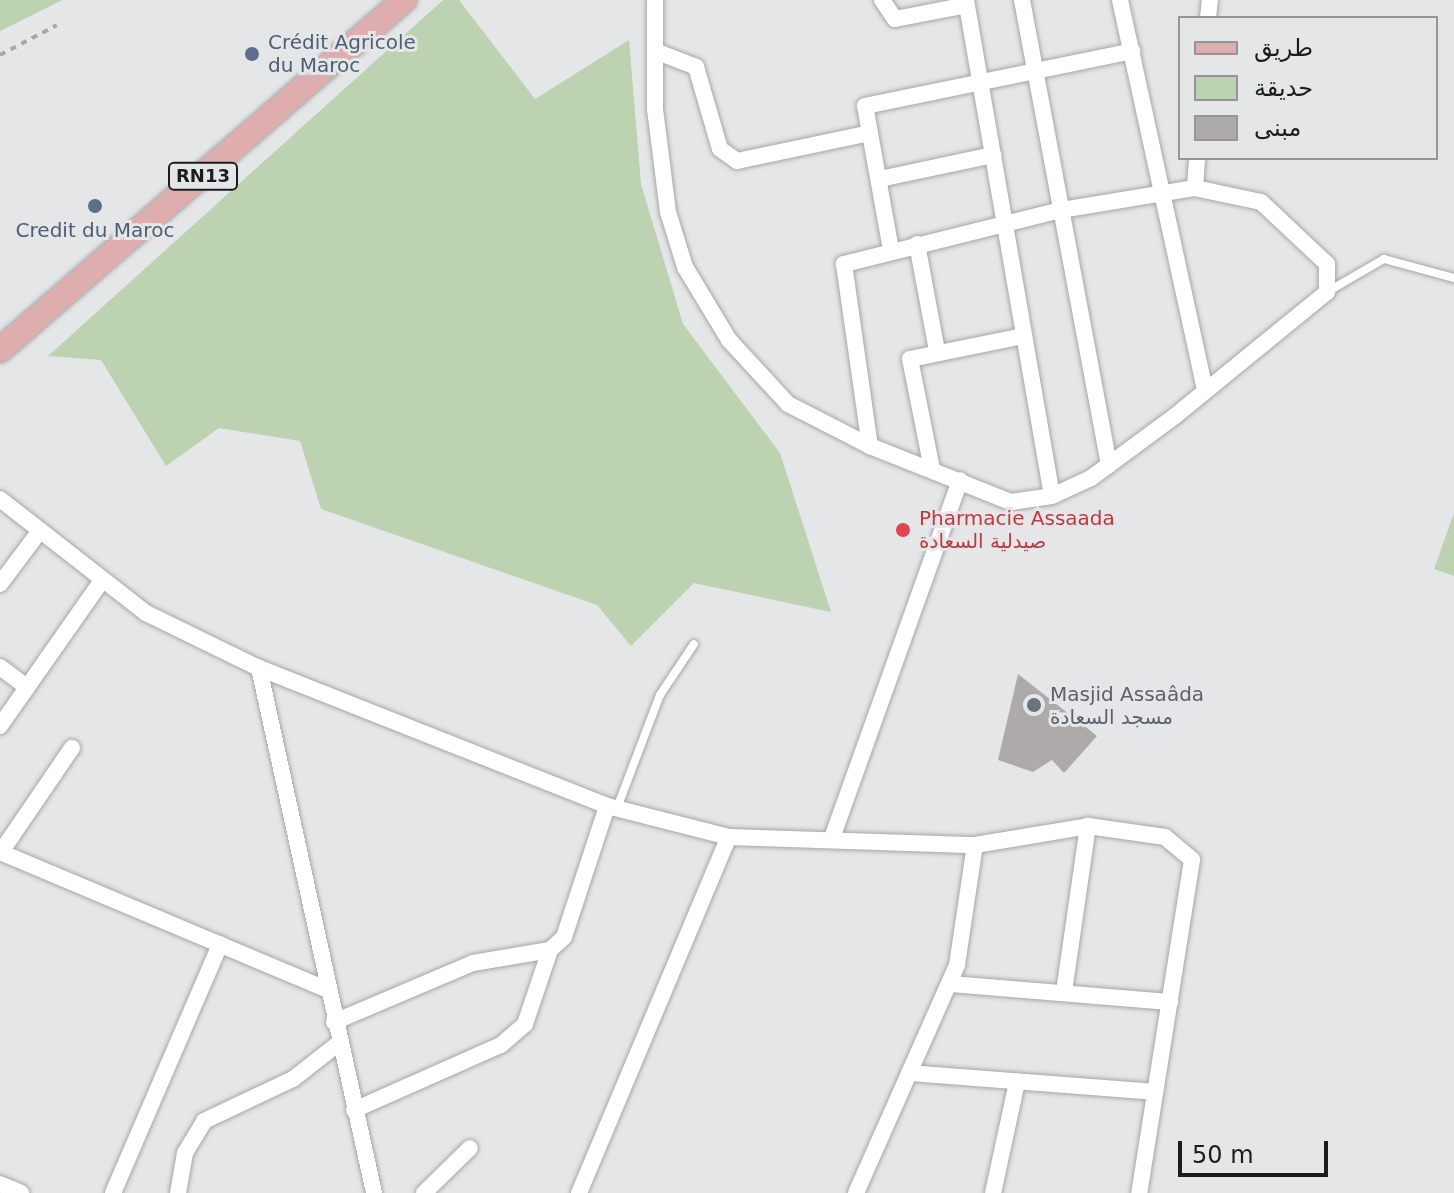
<!DOCTYPE html>
<meta charset="utf-8">
<style>
body{margin:0}
#map{position:relative;width:1454px;height:1193px;overflow:hidden;background:#e5e6e8;font-family:"DejaVu Sans",Cairo,sans-serif}
div>[style]{position:absolute}
.green>*{inset:0;background:#bdd2b0}
.building>*{inset:0;background:#adaaa9}
.path>*{height:4px;margin-top:-2px;transform-origin:0;background:repeating-linear-gradient(90deg,#a6a7a9 0 6px,transparent 0 12px)}
.roads{filter:drop-shadow(0 0 2px #a6a7a9) drop-shadow(0 0 2px #a6a7a9)}
.lane>*{height:8px;margin:-4px;padding:0 4px;transform-origin:4px;border-radius:4px;background:#fff}
.street>*{height:16px;margin:-8px;padding:0 8px;transform-origin:8px;border-radius:8px;background:#fff}
.primary>*{height:24px;margin:-12px;padding:0 12px;transform-origin:12px;border-radius:12px;background:#deadad}
.dots>*{width:22px;height:22px;translate:-50% -50%;box-sizing:border-box;border:4px solid #e5e6e8;border-radius:50%}
span{translate:-50% -50%;white-space:nowrap;text-align:center;line-height:1.15;-webkit-text-stroke:6px #e5e6e8;paint-order:stroke}
.shield-label span{padding:2px 6px;background:#e5e6e8;border:2px solid;border-radius:6px;-webkit-text-stroke-width:0}
.shield-label{font-size:18px;color:#1c1c1d;font-weight:700}
.service-label{font-size:20px;color:#4e5e75}
.left{translate:0 -50%;text-align:left}
.health-label{font-size:20px;color:#be3a42}
.worship-label{font-size:20px;color:#5b616d}
.legend{position:absolute;left:1178px;top:16px;width:260px;height:144px;box-sizing:border-box;background:#e5e6e8;border:2px solid #959597;margin:0;padding:10px 14px;list-style:none;font-size:24px;color:#1c1c1d}
.legend li{display:flex;align-items:center;gap:16px;height:40px}
.legend b{width:40px;border:2px solid #959597}
.scale{position:absolute;left:1178px;top:1141px;width:150px;height:36px;box-sizing:border-box;border:4px solid #1c1c1d;border-top:0;padding-left:10px;font-size:24px;line-height:28px;white-space:nowrap;color:#1c1c1d;-webkit-text-stroke:6px #e5e6e8;paint-order:stroke}
</style>
<div id="map">
<div class="green">
<i style="clip-path:polygon(0 0,62px 0,0 31px)"></i>
<i style="clip-path:polygon(443px 0,459px 0,535px 99px,629px 40px,641px 184px,683px 324px,780px 453px,831px 612px,694px 583px,631px 646px,597px 605px,321px 509px,300px 441px,219px 428px,166px 466px,101px 360px,48px 356px)"></i>
<i style="clip-path:polygon(1454px 513px,1454px 576px,1434px 569px)"></i>
</div>
<div class="building">
<i style="clip-path:polygon(1018px 674px,1097px 736px,1064px 773px,1052px 760px,1033px 772px,998px 760px)"></i>
</div>
<div class="path">
<i style="left:0;top:55px;width:64px;rotate:-27.8deg"></i>
</div>
<div class="roads">
<div class="lane">
<i style="left:1327px;top:292px;width:66px;rotate:-30.1deg"></i>
<i style="left:1384px;top:259px;width:73px;rotate:15.2deg"></i>
<i style="left:617px;top:808px;width:121px;rotate:-69.2deg"></i>
<i style="left:660px;top:695px;width:61px;rotate:-56.3deg"></i>
</div>
<div class="street">
<i style="left:655px;top:0;width:109px;rotate:90deg"></i>
<i style="left:655px;top:109px;width:104px;rotate:82.8deg"></i>
<i style="left:668px;top:212px;width:58px;rotate:72.8deg"></i>
<i style="left:685px;top:267px;width:85px;rotate:58.9deg"></i>
<i style="left:729px;top:340px;width:87px;rotate:47.3deg"></i>
<i style="left:788px;top:404px;width:92px;rotate:27.1deg"></i>
<i style="left:870px;top:446px;width:152px;rotate:21.7deg"></i>
<i style="left:1011px;top:502px;width:41px;rotate:-8.3deg"></i>
<i style="left:1052px;top:496px;width:43px;rotate:-24.8deg"></i>
<i style="left:1091px;top:478px;width:104px;rotate:-36.4deg"></i>
<i style="left:1175px;top:416px;width:196px;rotate:-39.2deg"></i>
<i style="left:1327px;top:292px;width:28px;rotate:-90deg"></i>
<i style="left:1327px;top:264px;width:91px;rotate:-136.8deg"></i>
<i style="left:1261px;top:202px;width:67px;rotate:-168deg"></i>
<i style="left:1195px;top:188px;width:136px;rotate:170.7deg"></i>
<i style="left:1061px;top:210px;width:224px;rotate:166deg"></i>
<i style="left:844px;top:264px;width:184px;rotate:81.9deg"></i>
<i style="left:882px;top:0;width:23px;rotate:56deg"></i>
<i style="left:895px;top:19px;width:73px;rotate:-11deg"></i>
<i style="left:966px;top:0;width:503px;rotate:80.16deg"></i>
<i style="left:1022px;top:0;width:473px;rotate:79.4deg"></i>
<i style="left:1120px;top:0;width:400px;rotate:77.7deg"></i>
<i style="left:1208px;top:18px;width:18px;rotate:-84deg"></i>
<i style="left:660px;top:53px;width:39px;rotate:21deg"></i>
<i style="left:696px;top:67px;width:85px;rotate:73.7deg"></i>
<i style="left:720px;top:149px;width:21px;rotate:35deg"></i>
<i style="left:737px;top:161px;width:136px;rotate:-11.9deg"></i>
<i style="left:880px;top:179px;width:116px;rotate:-12deg"></i>
<i style="left:1195px;top:188px;width:30px;rotate:-86deg"></i>
<i style="left:917px;top:244px;width:109px;rotate:79.4deg"></i>
<i style="left:891px;top:250px;width:146px;rotate:-100.2deg"></i>
<i style="left:865px;top:106px;width:273px;rotate:-11.6deg"></i>
<i style="left:932px;top:469px;width:112px;rotate:-101.3deg"></i>
<i style="left:910px;top:359px;width:115px;rotate:-11.5deg"></i>
<i style="left:0;top:499px;width:185px;rotate:38deg"></i>
<i style="left:146px;top:613px;width:126px;rotate:26deg"></i>
<i style="left:259px;top:668px;width:374px;rotate:21.6deg"></i>
<i style="left:607px;top:806px;width:126px;rotate:14.3deg"></i>
<i style="left:0;top:584px;width:65px;rotate:-53.1deg"></i>
<i style="left:0;top:667px;width:34px;rotate:37deg"></i>
<i style="left:259px;top:668px;width:537px;rotate:77.64deg"></i>
<i style="left:0;top:726px;width:176px;rotate:-55deg"></i>
<i style="left:832px;top:838px;width:380px;rotate:-70.3deg"></i>
<i style="left:0;top:852px;width:354px;rotate:22.8deg"></i>
<i style="left:1px;top:852px;width:126px;rotate:-55.7deg"></i>
<i style="left:950px;top:984px;width:221px;rotate:4.7deg"></i>
<i style="left:1064px;top:992px;width:168px;rotate:-81.8deg"></i>
<i style="left:334px;top:1022px;width:151px;rotate:-23deg"></i>
<i style="left:473px;top:963px;width:78px;rotate:-9.6deg"></i>
<i style="left:550px;top:950px;width:19px;rotate:-43deg"></i>
<i style="left:564px;top:937px;width:138px;rotate:-71.8deg"></i>
<i style="left:909px;top:1073px;width:247px;rotate:4.4deg"></i>
<i style="left:354px;top:1110px;width:161px;rotate:-23.9deg"></i>
<i style="left:501px;top:1045px;width:32px;rotate:-41deg"></i>
<i style="left:525px;top:1024px;width:78px;rotate:-71.3deg"></i>
<i style="left:0;top:1184px;width:23px;rotate:23deg"></i>
<i style="left:113px;top:1193px;width:271px;rotate:-66.7deg"></i>
<i style="left:178px;top:1193px;width:41px;rotate:-80.1deg"></i>
<i style="left:185px;top:1153px;width:37px;rotate:-59deg"></i>
<i style="left:204px;top:1121px;width:98px;rotate:-25.3deg"></i>
<i style="left:293px;top:1079px;width:58px;rotate:-38deg"></i>
<i style="left:424px;top:1193px;width:64px;rotate:-44.4deg"></i>
<i style="left:579px;top:1193px;width:386px;rotate:-67.2deg"></i>
<i style="left:729px;top:837px;width:246px;rotate:1.9deg"></i>
<i style="left:975px;top:845px;width:115px;rotate:-9.5deg"></i>
<i style="left:1088px;top:826px;width:78px;rotate:8.1deg"></i>
<i style="left:1165px;top:837px;width:35px;rotate:40deg"></i>
<i style="left:1192px;top:860px;width:337px;rotate:99deg"></i>
<i style="left:856px;top:1193px;width:249px;rotate:-66.1deg"></i>
<i style="left:957px;top:965px;width:121px;rotate:-81.5deg"></i>
<i style="left:993px;top:1193px;width:114px;rotate:-77.8deg"></i>
</div>
<div class="primary">
<i style="left:0;top:350px;width:535px;rotate:-40.9deg"></i>
</div>
</div>
<div class="dots">
<i style="left:252px;top:54px;background:#5c6f8a"></i>
<i style="left:95px;top:206px;background:#5c6f8a"></i>
<i style="left:903px;top:530px;background:#e0444e"></i>
<i style="left:1034px;top:705px;background:#6b7280"></i>
</div>
<div class="shield-label">
<span style="left:203px;top:176px">RN13</span>
</div>
<div class="service-label">
<span class="left" style="left:268px;top:54px">Crédit Agricole<br>du Maroc</span>
<span style="left:95px;top:230px">Credit du Maroc</span>
</div>
<div class="health-label">
<span class="left" style="left:919px;top:530px">Pharmacie Assaada<br>صيدلية السعادة</span>
</div>
<div class="worship-label">
<span class="left" style="left:1050px;top:706px">Masjid Assaâda<br>مسجد السعادة</span>
</div>
<ul class="legend">
<li><b style="height:10px;background:#deadad"></b>طريق</li>
<li><b style="height:22px;background:#bdd2b0"></b>حديقة</li>
<li><b style="height:22px;background:#adaaa9"></b>مبنى</li>
</ul>
<div class="scale">50 m</div>
</div>
